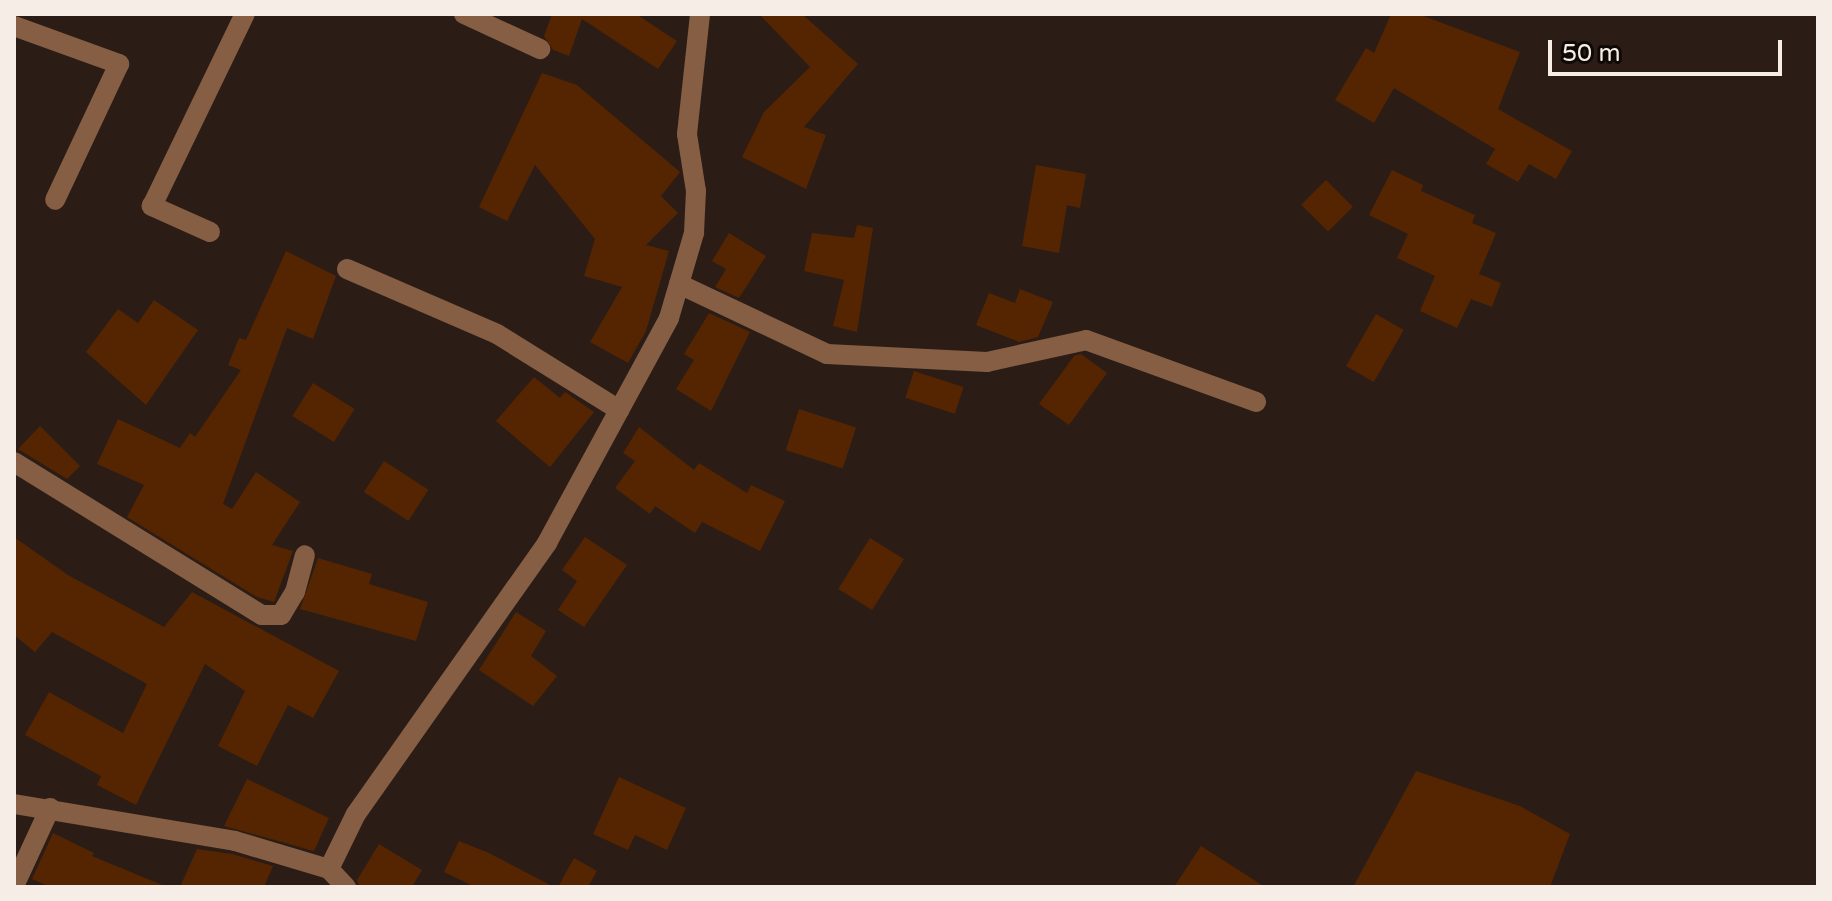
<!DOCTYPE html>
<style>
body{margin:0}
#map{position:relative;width:1832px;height:901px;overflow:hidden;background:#2b1d16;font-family:"Varela Round",sans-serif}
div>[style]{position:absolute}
.building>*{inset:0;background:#552400;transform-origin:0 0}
.minor>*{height:20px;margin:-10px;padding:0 10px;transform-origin:10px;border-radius:10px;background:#865e44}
span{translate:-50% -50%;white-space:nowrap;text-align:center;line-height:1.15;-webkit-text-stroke:6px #0f0906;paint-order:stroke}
.frame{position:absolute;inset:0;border:16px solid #f6ede7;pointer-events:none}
.scale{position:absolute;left:1548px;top:40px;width:234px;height:36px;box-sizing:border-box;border:4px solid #f6ede7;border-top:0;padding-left:10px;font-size:24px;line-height:28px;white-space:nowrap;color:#f6ede7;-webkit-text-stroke:6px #0f0906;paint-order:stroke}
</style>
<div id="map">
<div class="building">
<i style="clip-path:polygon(552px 14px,636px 14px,677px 41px,658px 69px,582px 19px,569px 56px,553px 50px,544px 36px)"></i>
<i style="clip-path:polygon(759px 14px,802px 14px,858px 64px,804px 127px,826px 135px,806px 189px,742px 157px,764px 112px,810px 67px)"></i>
<i style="clip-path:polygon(1391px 14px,1418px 14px,1520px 52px,1498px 109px,1572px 151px,1556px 179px,1529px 164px,1518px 182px,1486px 164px,1495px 149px,1394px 88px,1374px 123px,1335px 100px,1366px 48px,1374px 53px)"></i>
<i style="clip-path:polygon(542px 73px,577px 85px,680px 172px,661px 196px,678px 213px,646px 245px,669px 251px,646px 331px,628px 363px,590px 342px,622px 287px,584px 276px,595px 239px,535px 165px,507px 221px,479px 207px)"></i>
<i style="clip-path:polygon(1036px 165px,1086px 174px,1080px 208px,1067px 205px,1059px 253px,1022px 246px)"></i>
<i style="clip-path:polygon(1392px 170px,1423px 185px,1421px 191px,1475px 215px,1472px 223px,1496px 233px,1479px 274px,1501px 283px,1492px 307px,1471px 299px,1457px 328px,1420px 311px,1435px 276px,1397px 258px,1408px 234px,1369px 215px)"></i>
<i style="left:1326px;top:180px;width:38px;height:35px;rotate:45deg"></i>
<i style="clip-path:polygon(857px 225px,873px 228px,857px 332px,833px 326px,844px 280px,804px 271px,812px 233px,854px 238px)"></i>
<i style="clip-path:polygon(729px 233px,766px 256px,739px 298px,715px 287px,726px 269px,712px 261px)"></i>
<i style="clip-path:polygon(286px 251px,336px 276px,313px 339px,287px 328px,223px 504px,232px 509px,256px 472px,300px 502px,272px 545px,293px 551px,274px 602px,257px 597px,127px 517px,144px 485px,97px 464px,118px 419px,180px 448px,190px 433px,195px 437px,241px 370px,228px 365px,239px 338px,246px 340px)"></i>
<i style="clip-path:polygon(1020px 289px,1053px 302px,1038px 337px,1019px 342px,976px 325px,989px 293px,1015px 303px)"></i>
<i style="clip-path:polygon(154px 300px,198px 330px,146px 405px,86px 352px,118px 309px,138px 323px)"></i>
<i style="clip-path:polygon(709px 313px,750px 332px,711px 411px,676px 389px,694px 360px,684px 354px)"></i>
<i style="left:1376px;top:314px;width:32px;height:60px;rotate:30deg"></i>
<i style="clip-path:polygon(1081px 354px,1107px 373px,1069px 425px,1039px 404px,1074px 356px)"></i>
<i style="left:914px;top:371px;width:52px;height:28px;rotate:18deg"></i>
<i style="clip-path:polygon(534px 377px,560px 398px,565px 392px,594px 412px,550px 467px,496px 421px)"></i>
<i style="left:313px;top:383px;width:49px;height:39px;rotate:32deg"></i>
<i style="left:799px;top:409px;width:60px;height:43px;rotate:18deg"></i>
<i style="clip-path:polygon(40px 426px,80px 466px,67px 479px,18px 449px)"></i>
<i style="clip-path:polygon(639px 427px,694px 470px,699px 463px,747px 493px,751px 485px,785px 501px,760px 551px,702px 522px,695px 533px,655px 506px,650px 514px,615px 488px,635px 461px,623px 453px)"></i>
<i style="left:384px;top:461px;width:53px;height:37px;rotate:33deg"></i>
<i style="clip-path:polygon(14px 537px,68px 575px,164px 627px,192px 592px,339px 671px,313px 718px,288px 705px,257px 766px,218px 746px,245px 691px,205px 664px,136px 805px,97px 785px,101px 776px,25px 735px,49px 692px,123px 733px,147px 684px,52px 632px,35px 652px,14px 635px)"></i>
<i style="clip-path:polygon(585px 537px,627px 565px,584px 627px,558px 610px,577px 581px,562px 570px)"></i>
<i style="left:870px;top:538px;width:40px;height:60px;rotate:32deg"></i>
<i style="clip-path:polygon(318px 558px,372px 574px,369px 584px,428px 602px,416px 641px,300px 609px)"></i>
<i style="clip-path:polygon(516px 612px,546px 631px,531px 656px,557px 676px,533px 706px,479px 670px)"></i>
<i style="clip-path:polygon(1416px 771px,1520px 806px,1570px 834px,1550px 887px,1353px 887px)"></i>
<i style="clip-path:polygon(619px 777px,686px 808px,667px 850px,635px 835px,628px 850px,593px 834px)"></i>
<i style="clip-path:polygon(247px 779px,329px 818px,314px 851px,224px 826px)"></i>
<i style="clip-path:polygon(53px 833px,94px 853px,92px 856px,167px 887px,50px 887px,32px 879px)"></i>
<i style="clip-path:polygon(459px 841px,489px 853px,554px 887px,475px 887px,444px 872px)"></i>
<i style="clip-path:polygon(379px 844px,422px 870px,412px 887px,359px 887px,357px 880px)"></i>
<i style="clip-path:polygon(1201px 846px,1265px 887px,1174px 887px)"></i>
<i style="clip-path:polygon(197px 849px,232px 854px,273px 866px,264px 887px,180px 887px)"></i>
<i style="clip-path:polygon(574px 858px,597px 871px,588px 887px,558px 887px)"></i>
</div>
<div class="minor">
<i style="left:464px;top:14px;width:84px;rotate:24.7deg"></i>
<i style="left:14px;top:26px;width:112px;rotate:19.9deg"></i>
<i style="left:119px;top:64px;width:150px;rotate:115.2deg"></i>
<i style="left:210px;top:232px;width:64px;rotate:-155.9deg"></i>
<i style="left:152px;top:206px;width:213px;rotate:-64.2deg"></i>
<i style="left:347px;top:269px;width:163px;rotate:23.4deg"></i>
<i style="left:497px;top:334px;width:144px;rotate:31.9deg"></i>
<i style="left:679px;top:284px;width:164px;rotate:25.3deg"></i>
<i style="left:827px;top:354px;width:160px;rotate:2.9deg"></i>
<i style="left:987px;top:362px;width:101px;rotate:-12.5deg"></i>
<i style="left:1086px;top:340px;width:181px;rotate:20deg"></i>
<i style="left:14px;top:462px;width:291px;rotate:31.7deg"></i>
<i style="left:262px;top:615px;width:19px"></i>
<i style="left:281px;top:615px;width:27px;rotate:-59deg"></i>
<i style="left:295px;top:592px;width:38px;rotate:-75deg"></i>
<i style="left:14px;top:804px;width:224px;rotate:9.5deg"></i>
<i style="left:235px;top:841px;width:98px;rotate:16.6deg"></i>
<i style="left:329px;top:869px;width:25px;rotate:47deg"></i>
<i style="left:329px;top:869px;width:61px;rotate:-63.9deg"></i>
<i style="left:356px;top:814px;width:332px;rotate:-54.8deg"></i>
<i style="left:547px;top:543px;width:256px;rotate:-61.5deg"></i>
<i style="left:669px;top:318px;width:89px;rotate:-73.6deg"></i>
<i style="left:694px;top:233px;width:42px;rotate:-87.3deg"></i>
<i style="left:696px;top:191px;width:58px;rotate:-99deg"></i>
<i style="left:687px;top:134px;width:121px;rotate:-83.8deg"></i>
<i style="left:14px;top:886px;width:86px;rotate:-65.2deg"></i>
</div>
<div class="frame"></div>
<div class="scale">50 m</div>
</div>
